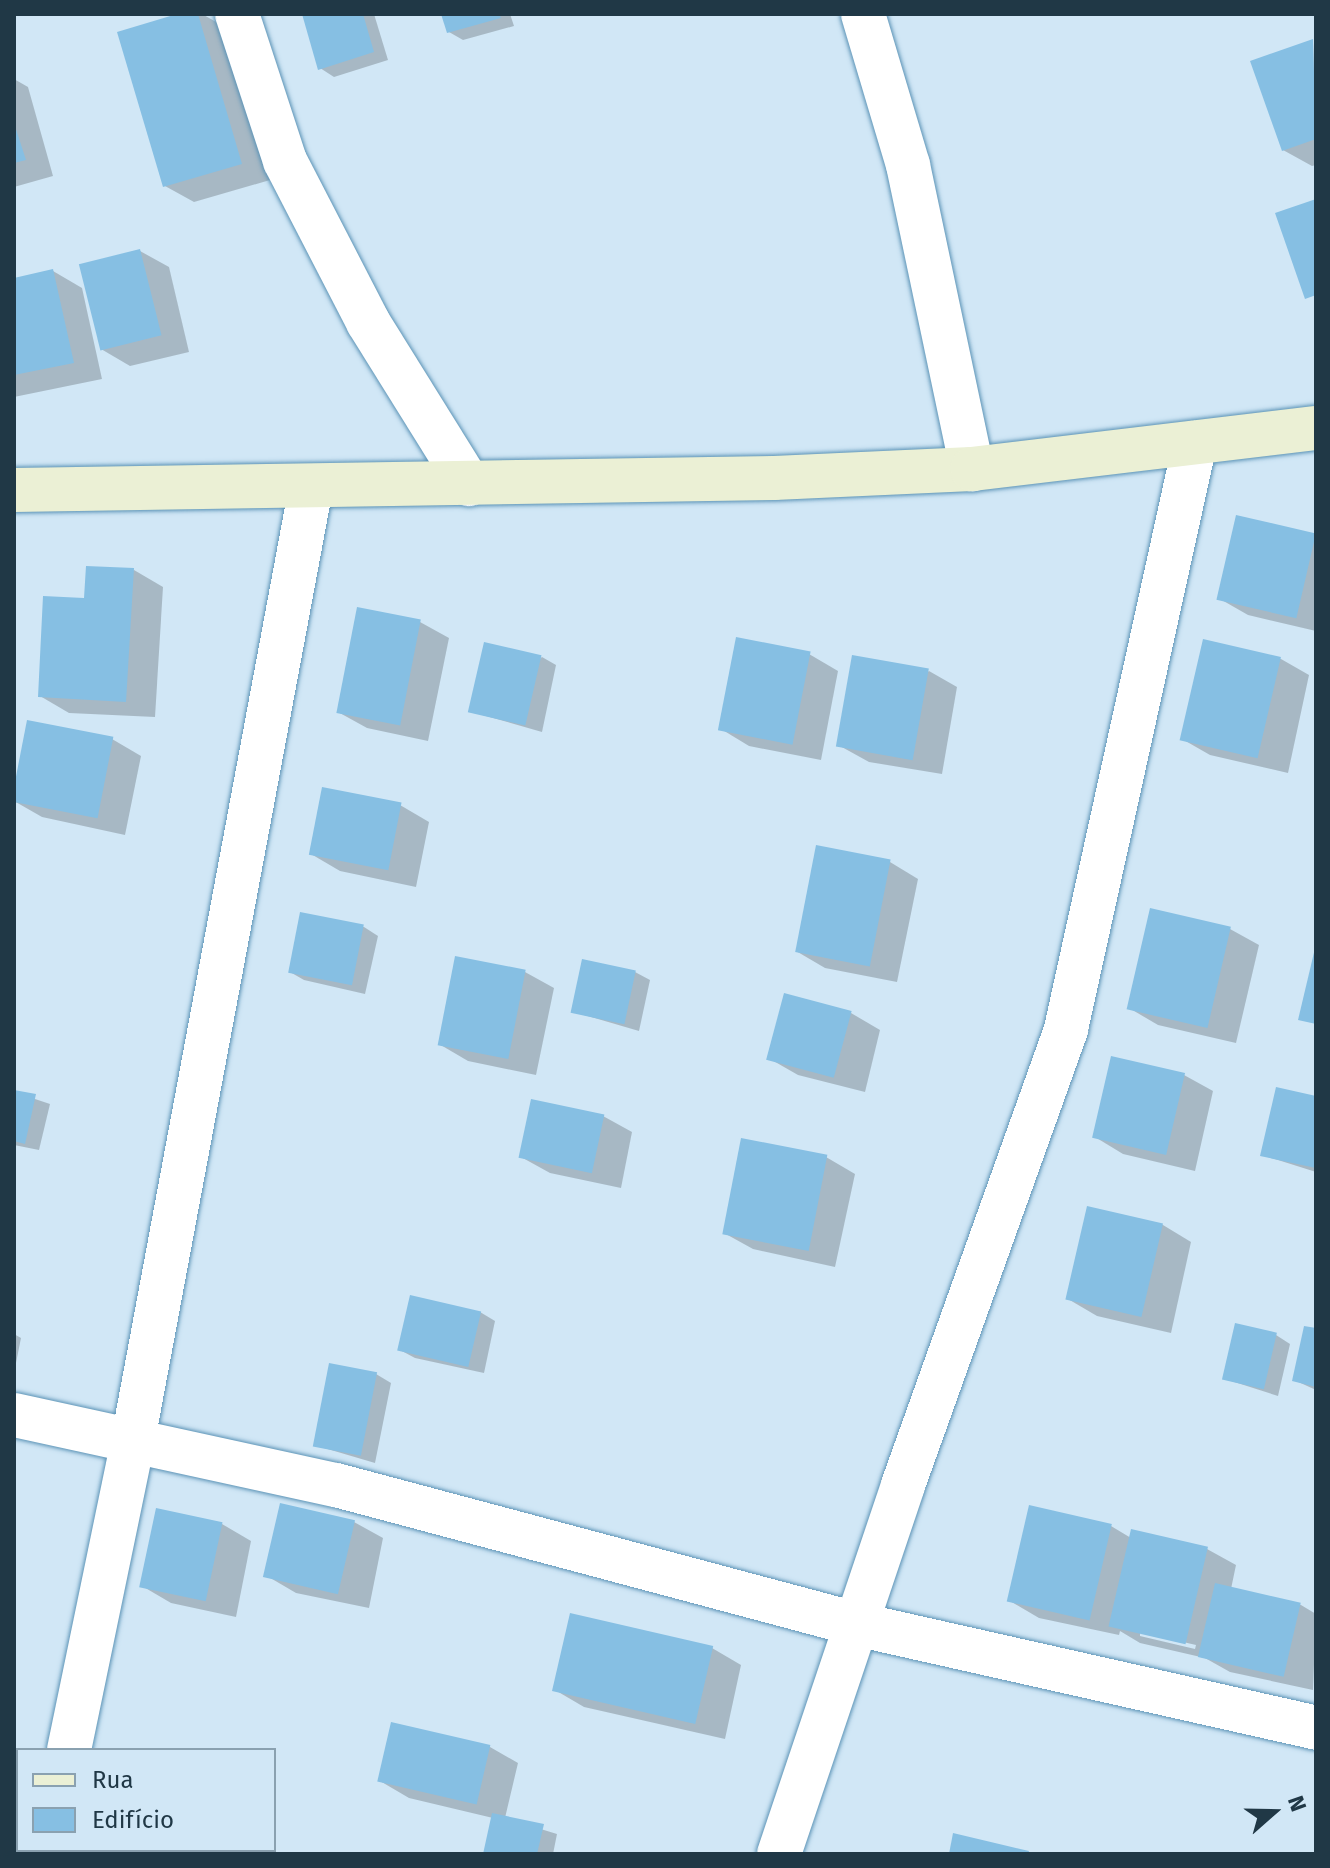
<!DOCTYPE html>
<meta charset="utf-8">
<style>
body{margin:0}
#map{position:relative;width:1330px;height:1868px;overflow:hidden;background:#d1e7f6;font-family:"Fira Sans",sans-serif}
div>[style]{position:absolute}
.shadow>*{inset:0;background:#0003}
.building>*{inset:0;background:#86bfe3;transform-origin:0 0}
.roads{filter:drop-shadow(0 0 2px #5b93b6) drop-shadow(0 0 2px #5b93b6)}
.minor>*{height:44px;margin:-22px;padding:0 22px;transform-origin:22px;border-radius:22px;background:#fff}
.secondary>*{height:44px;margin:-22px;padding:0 22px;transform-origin:22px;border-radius:22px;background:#ebf0d5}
span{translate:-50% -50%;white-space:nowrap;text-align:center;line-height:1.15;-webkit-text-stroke:6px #d1e7f6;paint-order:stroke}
.frame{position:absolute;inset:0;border:16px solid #203846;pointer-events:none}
.legend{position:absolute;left:16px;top:1748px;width:260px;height:104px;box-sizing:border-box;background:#d1e7f6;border:2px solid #8aa1b0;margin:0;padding:10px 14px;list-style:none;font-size:24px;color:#203846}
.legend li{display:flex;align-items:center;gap:16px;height:40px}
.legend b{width:40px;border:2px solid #8aa1b0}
.north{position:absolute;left:1234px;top:1772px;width:80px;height:80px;-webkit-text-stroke:6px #d1e7f6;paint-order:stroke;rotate:70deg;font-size:22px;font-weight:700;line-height:32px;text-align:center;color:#203846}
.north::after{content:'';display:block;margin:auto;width:28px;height:36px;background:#203846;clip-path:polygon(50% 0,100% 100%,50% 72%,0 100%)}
</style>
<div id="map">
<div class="shadow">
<i style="clip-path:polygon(184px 14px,202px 14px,225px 27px,270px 180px,194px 202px,165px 186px)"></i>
<i style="clip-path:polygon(304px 14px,374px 14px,388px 60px,334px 77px,320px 68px)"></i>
<i style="clip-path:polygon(443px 14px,510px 14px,514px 26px,463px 40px,449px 32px)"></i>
<i style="clip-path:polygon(1313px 42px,1316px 165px,1312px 166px,1283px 150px)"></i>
<i style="clip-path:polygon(14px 79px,28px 87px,53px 176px,14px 187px)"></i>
<i style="clip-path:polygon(140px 251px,169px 267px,189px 352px,130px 366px,101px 349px)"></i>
<i style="clip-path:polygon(53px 271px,82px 288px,102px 379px,14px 397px,14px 280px)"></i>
<i style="clip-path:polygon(1238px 517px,1316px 535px,1316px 631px,1248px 615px,1220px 599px)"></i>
<i style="clip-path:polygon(134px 570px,163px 587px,155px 717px,69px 713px,40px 696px,86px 600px)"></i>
<i style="clip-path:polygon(420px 622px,449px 638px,428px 741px,367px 728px,338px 712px)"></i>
<i style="clip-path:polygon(1204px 641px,1281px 659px,1309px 675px,1288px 773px,1210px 755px,1182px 739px)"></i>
<i style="clip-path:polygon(809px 654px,838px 671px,821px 760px,749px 746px,721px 729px)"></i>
<i style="clip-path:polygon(542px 657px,556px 665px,542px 732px,472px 712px)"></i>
<i style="clip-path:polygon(929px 671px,957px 687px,942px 774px,869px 762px,840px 746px)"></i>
<i style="clip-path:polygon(29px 722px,112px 739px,141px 756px,125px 835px,42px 817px,14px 801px)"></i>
<i style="clip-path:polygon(400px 805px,429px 822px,416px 887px,340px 871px,311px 854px)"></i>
<i style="clip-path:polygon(890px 862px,918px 879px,897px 982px,825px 968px,796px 951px)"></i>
<i style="clip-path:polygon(302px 914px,364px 927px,378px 936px,365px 994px,304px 980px,290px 972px)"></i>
<i style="clip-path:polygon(1230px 929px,1259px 945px,1236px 1043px,1158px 1025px,1129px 1008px)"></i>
<i style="clip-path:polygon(525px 972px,554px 988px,536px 1075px,468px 1061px,439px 1044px)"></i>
<i style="clip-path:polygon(635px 972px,650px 980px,639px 1031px,574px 1012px)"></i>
<i style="clip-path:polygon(851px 1013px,880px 1030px,865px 1092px,798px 1075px,770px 1059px)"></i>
<i style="clip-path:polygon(1184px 1075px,1213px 1091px,1195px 1171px,1123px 1154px,1095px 1137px)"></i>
<i style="clip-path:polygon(14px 1092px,50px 1104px,39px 1150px,14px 1145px)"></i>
<i style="clip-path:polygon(1316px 1098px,1316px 1172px,1262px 1155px)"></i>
<i style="clip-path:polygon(603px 1116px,632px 1132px,621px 1188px,550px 1173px,521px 1157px)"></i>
<i style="clip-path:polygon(826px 1157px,855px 1174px,835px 1267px,753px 1249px,724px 1233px)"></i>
<i style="clip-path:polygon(1089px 1209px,1163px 1225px,1191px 1242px,1171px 1333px,1097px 1316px,1068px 1299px)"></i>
<i style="clip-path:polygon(480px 1312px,495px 1321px,484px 1373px,415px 1358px,400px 1350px)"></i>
<i style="clip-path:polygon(1316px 1330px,1316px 1390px,1294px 1380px)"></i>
<i style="clip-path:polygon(14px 1334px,21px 1338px,14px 1373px)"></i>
<i style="clip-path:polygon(1276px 1335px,1290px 1344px,1278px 1396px,1225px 1379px)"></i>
<i style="clip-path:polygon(376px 1374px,391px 1383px,375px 1463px,314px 1445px)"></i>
<i style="clip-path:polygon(354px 1522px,383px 1538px,369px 1608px,296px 1593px,267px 1576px)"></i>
<i style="clip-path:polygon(222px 1524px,251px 1541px,236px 1617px,171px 1603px,142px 1586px)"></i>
<i style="clip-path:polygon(evenodd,1111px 1526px,1131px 1538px,1207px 1549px,1236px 1565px,1231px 1589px,1301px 1605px,1316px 1614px,1313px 1690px,1230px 1672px,1205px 1658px,1140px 1643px,1120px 1631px,1119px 1635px,1039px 1618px,1010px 1601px,1111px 1526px,1140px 1632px,1196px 1645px,1195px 1649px,1140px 1636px,1140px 1632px)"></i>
<i style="clip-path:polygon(712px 1648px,741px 1665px,725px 1739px,584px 1707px,555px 1690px)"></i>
<i style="clip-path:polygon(393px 1724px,490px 1747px,518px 1763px,505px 1818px,557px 1834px,553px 1854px,485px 1854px,493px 1818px,409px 1798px,380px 1781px)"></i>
<i style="clip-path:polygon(166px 1850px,254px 1850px,253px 1854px)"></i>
</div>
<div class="building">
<i style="clip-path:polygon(177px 14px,198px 14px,242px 164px,163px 187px,117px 32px)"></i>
<i style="clip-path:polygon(302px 14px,363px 14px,374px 52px,318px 70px)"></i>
<i style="clip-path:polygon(441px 14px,499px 14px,501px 18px,447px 33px)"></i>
<i style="clip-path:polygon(1313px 39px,1316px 139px,1282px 151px,1250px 61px)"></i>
<i style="clip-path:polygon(14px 123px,26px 160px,14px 163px)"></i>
<i style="clip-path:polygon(1316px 199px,1316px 295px,1305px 299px,1275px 213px)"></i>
<i style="left:140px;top:249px;width:89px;height:63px;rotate:76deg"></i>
<i style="clip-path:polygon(53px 269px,74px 363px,14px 375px,14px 278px)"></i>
<i style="left:1236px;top:515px;width:82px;height:87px;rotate:13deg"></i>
<i style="clip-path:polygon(86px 566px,134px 568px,126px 702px,38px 697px,43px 596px,84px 598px)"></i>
<i style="left:357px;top:607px;width:65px;height:108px;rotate:11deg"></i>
<i style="left:736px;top:637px;width:76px;height:95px;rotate:11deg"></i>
<i style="left:1203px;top:639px;width:80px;height:104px;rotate:13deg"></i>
<i style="left:484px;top:642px;width:59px;height:72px;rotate:13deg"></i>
<i style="left:852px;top:655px;width:78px;height:93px;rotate:10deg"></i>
<i style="left:27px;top:720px;width:88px;height:83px;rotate:11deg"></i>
<i style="left:322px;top:787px;width:81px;height:69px;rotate:11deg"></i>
<i style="left:816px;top:845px;width:76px;height:109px;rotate:11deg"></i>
<i style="left:1150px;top:908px;width:83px;height:104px;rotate:13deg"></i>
<i style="left:300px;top:912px;width:65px;height:62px;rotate:11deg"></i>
<i style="clip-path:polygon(1316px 944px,1316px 1024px,1298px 1020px)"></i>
<i style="left:455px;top:956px;width:72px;height:91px;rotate:11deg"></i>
<i style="left:582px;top:959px;width:55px;height:55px;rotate:12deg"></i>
<i style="left:784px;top:993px;width:70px;height:69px;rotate:15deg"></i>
<i style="left:1111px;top:1056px;width:76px;height:84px;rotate:13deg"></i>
<i style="clip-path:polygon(1276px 1087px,1316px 1096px,1316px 1168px,1260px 1156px)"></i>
<i style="clip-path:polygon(14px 1090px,36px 1094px,25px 1144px,14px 1141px)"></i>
<i style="left:531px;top:1099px;width:75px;height:60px;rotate:12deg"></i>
<i style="left:741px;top:1138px;width:88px;height:98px;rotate:11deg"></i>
<i style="left:1087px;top:1206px;width:78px;height:96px;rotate:13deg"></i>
<i style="left:410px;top:1295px;width:73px;height:57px;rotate:13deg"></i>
<i style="left:1235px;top:1323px;width:43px;height:58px;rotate:13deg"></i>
<i style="clip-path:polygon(1304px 1326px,1316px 1328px,1316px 1387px,1292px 1381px)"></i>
<i style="left:329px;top:1363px;width:49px;height:85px;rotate:11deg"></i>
<i style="left:280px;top:1503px;width:77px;height:76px;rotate:13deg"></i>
<i style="left:1029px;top:1505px;width:85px;height:99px;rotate:13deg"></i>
<i style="left:156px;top:1508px;width:68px;height:81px;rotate:12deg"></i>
<i style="left:1131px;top:1529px;width:79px;height:100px;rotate:13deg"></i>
<i style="left:1215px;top:1583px;width:88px;height:76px;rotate:13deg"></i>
<i style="left:570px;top:1613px;width:147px;height:80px;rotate:13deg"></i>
<i style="left:391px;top:1722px;width:102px;height:61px;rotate:13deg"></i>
<i style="clip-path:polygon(492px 1813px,544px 1824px,537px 1854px,483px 1854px)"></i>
<i style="clip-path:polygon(953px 1833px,1029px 1851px,1028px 1854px,949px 1854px)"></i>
</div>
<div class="roads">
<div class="minor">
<i style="left:237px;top:14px;width:155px;rotate:71.9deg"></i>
<i style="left:285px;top:161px;width:181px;rotate:62.7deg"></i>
<i style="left:368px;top:322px;width:191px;rotate:58.1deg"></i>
<i style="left:863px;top:14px;width:158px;rotate:73.4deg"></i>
<i style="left:908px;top:165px;width:311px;rotate:78.1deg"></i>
<i style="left:14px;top:1415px;width:330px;rotate:12.3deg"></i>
<i style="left:336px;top:1485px;width:538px;rotate:14.97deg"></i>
<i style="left:856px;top:1624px;width:472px;rotate:12.7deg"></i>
<i style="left:69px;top:1750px;width:317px;rotate:-78.3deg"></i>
<i style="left:133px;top:1440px;width:969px;rotate:-79.42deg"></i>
<i style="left:47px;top:1854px;width:4px;rotate:-76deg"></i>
<i style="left:779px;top:1854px;width:389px;rotate:-71.4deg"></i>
<i style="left:903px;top:1485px;width:484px;rotate:-70.3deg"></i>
<i style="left:1066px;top:1029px;width:600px;rotate:-77.59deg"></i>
</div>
<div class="secondary">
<i style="left:14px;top:490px;width:760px;rotate:-0.9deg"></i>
<i style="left:774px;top:478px;width:198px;rotate:-2.6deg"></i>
<i style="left:972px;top:469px;width:346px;rotate:-6.8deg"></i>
</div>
</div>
<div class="frame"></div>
<ul class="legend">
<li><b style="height:10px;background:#ebf0d5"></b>Rua</li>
<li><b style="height:22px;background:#86bfe3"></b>Edifício</li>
</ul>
<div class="north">N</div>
</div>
